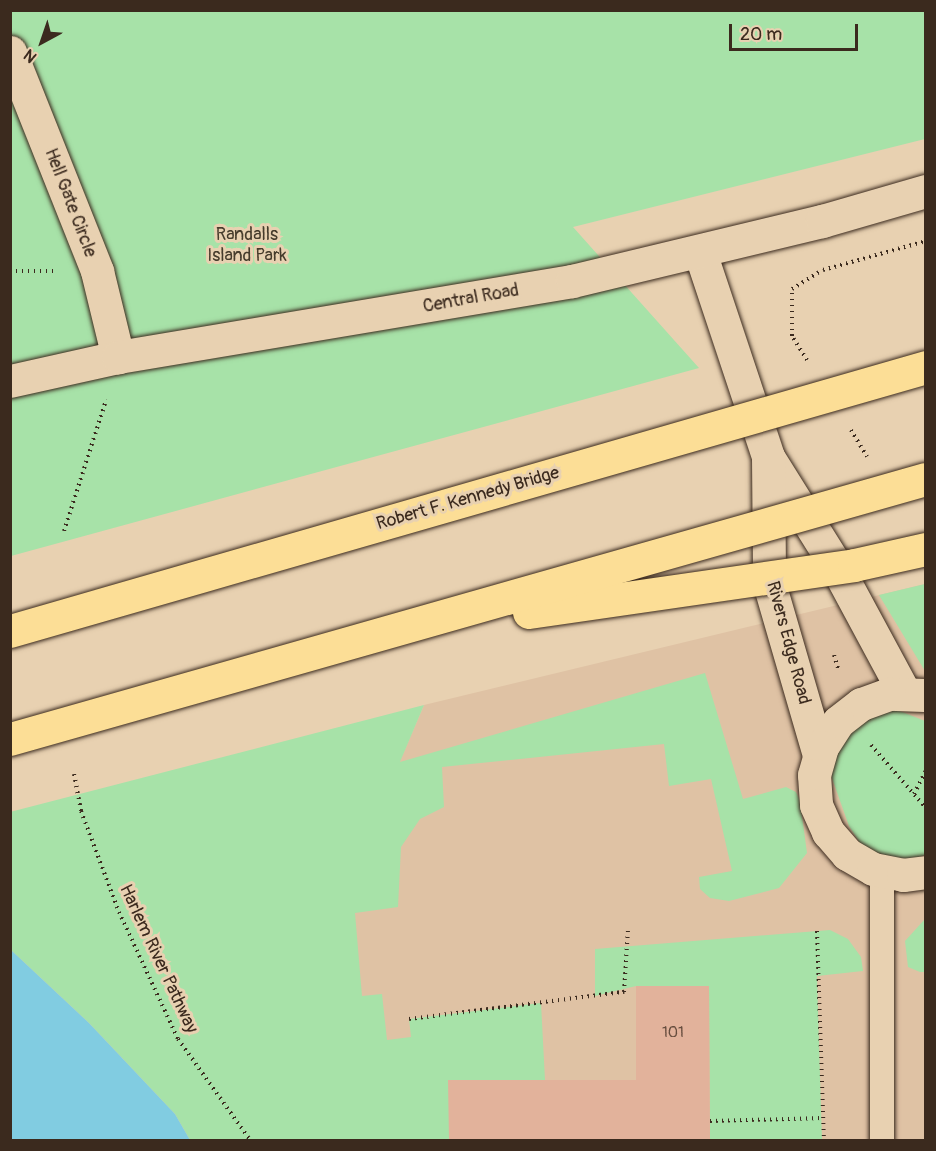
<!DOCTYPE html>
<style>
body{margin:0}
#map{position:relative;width:936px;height:1151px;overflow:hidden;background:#e8d1b1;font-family:Pangolin,sans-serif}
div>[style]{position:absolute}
.built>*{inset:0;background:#dfc2a4}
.green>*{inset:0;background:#a7e2a8}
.water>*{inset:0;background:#81cce1}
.building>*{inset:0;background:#e2b29b}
.path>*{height:4px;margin-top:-2px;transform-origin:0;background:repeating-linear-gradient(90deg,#3b2a1e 0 1.5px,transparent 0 6px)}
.roads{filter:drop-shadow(0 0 2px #3b2a1e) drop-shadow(0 0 2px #3b2a1e)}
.lane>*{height:24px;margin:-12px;padding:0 12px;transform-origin:12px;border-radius:12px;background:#e8d1b1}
.street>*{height:33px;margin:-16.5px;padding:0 16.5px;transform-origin:16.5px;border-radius:16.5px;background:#e8d1b1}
.secondary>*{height:33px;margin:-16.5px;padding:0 16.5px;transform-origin:16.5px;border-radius:16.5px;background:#e8d1b1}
.bridges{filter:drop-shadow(0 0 2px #3b2a1e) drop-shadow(0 0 2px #3b2a1e)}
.highway-bridge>*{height:33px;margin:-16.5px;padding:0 16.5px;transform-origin:16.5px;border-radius:16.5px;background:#fcde96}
span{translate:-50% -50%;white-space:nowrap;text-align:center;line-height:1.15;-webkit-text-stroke:6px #e8d1b1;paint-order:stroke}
.number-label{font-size:15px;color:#654c3d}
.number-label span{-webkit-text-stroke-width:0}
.street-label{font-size:18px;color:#3b2a1e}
.park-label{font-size:18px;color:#463c2c}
.frame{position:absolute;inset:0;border:12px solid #3b2a1e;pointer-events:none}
.north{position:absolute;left:12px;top:12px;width:60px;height:60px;-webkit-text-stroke:4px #e8d1b1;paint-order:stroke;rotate:220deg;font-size:16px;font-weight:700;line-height:24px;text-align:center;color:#3b2a1e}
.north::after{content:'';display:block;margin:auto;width:21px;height:27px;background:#3b2a1e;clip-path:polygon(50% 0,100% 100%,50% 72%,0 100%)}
.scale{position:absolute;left:729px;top:24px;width:129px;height:27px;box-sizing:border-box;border:3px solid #3b2a1e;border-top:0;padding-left:8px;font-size:18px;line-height:21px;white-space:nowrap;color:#3b2a1e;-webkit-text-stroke:4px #e8d1b1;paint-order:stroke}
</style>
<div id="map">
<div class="built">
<i style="clip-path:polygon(925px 584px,925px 1140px,373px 1140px,300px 994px,424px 705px)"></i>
</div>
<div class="green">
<i style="clip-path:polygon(11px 11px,925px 11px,925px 139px,573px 227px,699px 368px,11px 556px)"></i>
<i style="clip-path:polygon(925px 584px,926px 584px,925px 671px,879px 595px)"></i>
<i style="clip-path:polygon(705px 673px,743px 799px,786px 787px,796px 792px,800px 801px,807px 853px,779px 888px,729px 901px,710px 898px,700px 889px,699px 877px,732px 871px,711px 779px,669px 786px,664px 744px,442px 767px,444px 807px,420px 819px,401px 847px,398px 907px,355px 913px,362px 996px,382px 994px,387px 1040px,411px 1037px,409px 1019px,541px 1003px,545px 1080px,449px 1080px,449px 1140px,190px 1140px,175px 1114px,89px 1023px,11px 950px,10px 812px,424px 705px,400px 762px)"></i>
<i style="clip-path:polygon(895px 709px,925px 721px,925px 855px,905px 862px,863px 848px,849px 826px,828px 767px,833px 747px,865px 713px)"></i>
<i style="clip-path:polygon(925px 919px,925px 972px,920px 972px,908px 967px,905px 941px)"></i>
<i style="clip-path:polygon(830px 930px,848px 939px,861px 957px,863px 971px,817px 976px,822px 1140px,710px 1140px,709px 986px,636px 986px,595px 996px,595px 949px)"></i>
</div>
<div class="water">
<i style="clip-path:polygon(11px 950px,89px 1023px,175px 1114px,190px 1140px,11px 1140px)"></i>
</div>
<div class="building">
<i style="clip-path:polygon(636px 986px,709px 986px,710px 1140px,449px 1140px,448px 1080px,636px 1080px)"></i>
</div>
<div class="path">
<i style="left:10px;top:271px;width:44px"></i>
<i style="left:807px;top:360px;width:28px;rotate:-122deg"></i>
<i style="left:792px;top:336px;width:47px;rotate:-90deg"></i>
<i style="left:792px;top:289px;width:36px;rotate:-32deg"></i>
<i style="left:823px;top:270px;width:107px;rotate:-15.7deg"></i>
<i style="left:851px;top:430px;width:31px;rotate:59deg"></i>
<i style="left:64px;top:531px;width:138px;rotate:-72.2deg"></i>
<i style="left:834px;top:655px;width:17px;rotate:73deg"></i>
<i style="left:871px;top:745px;width:84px;rotate:48.9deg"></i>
<i style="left:74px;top:774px;width:38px;rotate:79deg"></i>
<i style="left:81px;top:811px;width:108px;rotate:69.4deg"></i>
<i style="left:119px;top:912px;width:140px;rotate:65.1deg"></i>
<i style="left:178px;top:1039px;width:124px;rotate:54.5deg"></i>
<i style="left:914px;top:794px;width:27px;rotate:-63deg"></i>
<i style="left:817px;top:931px;width:209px;rotate:88.1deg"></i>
<i style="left:409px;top:1019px;width:217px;rotate:-7.2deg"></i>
<i style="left:624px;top:992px;width:62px;rotate:-86.3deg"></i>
<i style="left:710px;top:1121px;width:111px;rotate:-1.5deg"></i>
</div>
<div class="roads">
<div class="lane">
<i style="left:882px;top:871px;width:269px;rotate:90deg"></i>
</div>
<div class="street">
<i style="left:700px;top:252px;width:216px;rotate:71.6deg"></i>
<i style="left:768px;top:457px;width:128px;rotate:58deg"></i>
<i style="left:836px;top:566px;width:145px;rotate:61.7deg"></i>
<i style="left:768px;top:457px;width:126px;rotate:89.5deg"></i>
<i style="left:769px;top:583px;width:179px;rotate:73.8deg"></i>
<i style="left:924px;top:695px;width:35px;rotate:-178deg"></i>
<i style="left:889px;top:694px;width:30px;rotate:160deg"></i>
<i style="left:861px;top:704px;width:29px;rotate:142deg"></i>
<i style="left:838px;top:722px;width:30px;rotate:123deg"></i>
<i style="left:822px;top:747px;width:29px;rotate:106deg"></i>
<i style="left:814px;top:775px;width:30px;rotate:86deg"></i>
<i style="left:816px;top:805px;width:30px;rotate:66deg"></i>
<i style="left:828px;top:832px;width:29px;rotate:49deg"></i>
<i style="left:847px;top:854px;width:30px;rotate:30deg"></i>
<i style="left:873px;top:869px;width:31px;rotate:11deg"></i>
<i style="left:903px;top:875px;width:23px;rotate:-7deg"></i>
</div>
<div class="secondary">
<i style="left:10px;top:52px;width:236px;rotate:68.3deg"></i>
<i style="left:97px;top:271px;width:89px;rotate:76.3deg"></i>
<i style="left:10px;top:381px;width:111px;rotate:-12.5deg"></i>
<i style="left:118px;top:357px;width:460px;rotate:-9.5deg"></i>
<i style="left:572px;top:281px;width:257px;rotate:-13.5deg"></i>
<i style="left:822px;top:221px;width:108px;rotate:-16.1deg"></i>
</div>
</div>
<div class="bridges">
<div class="highway-bridge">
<i style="left:529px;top:612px;width:328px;rotate:-8.2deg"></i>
<i style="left:854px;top:565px;width:74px;rotate:-12.5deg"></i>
<i style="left:10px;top:631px;width:953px;rotate:-16.08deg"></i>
<i style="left:10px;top:739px;width:952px;rotate:-15.85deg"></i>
</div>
</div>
<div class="number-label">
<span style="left:673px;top:1033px">101</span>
</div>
<div class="street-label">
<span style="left:70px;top:203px;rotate:69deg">Hell Gate Circle</span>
<span style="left:471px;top:299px;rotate:-10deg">Central Road</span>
<span style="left:468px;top:499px;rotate:-16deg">Robert F. Kennedy Bridge</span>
<span style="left:788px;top:643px;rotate:75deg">Rivers Edge Road</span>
<span style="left:158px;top:959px;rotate:65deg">Harlem River Pathway</span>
</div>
<div class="park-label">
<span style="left:247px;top:246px">Randalls<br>Island Park</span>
</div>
<div class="frame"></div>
<div class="north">N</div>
<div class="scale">20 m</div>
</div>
